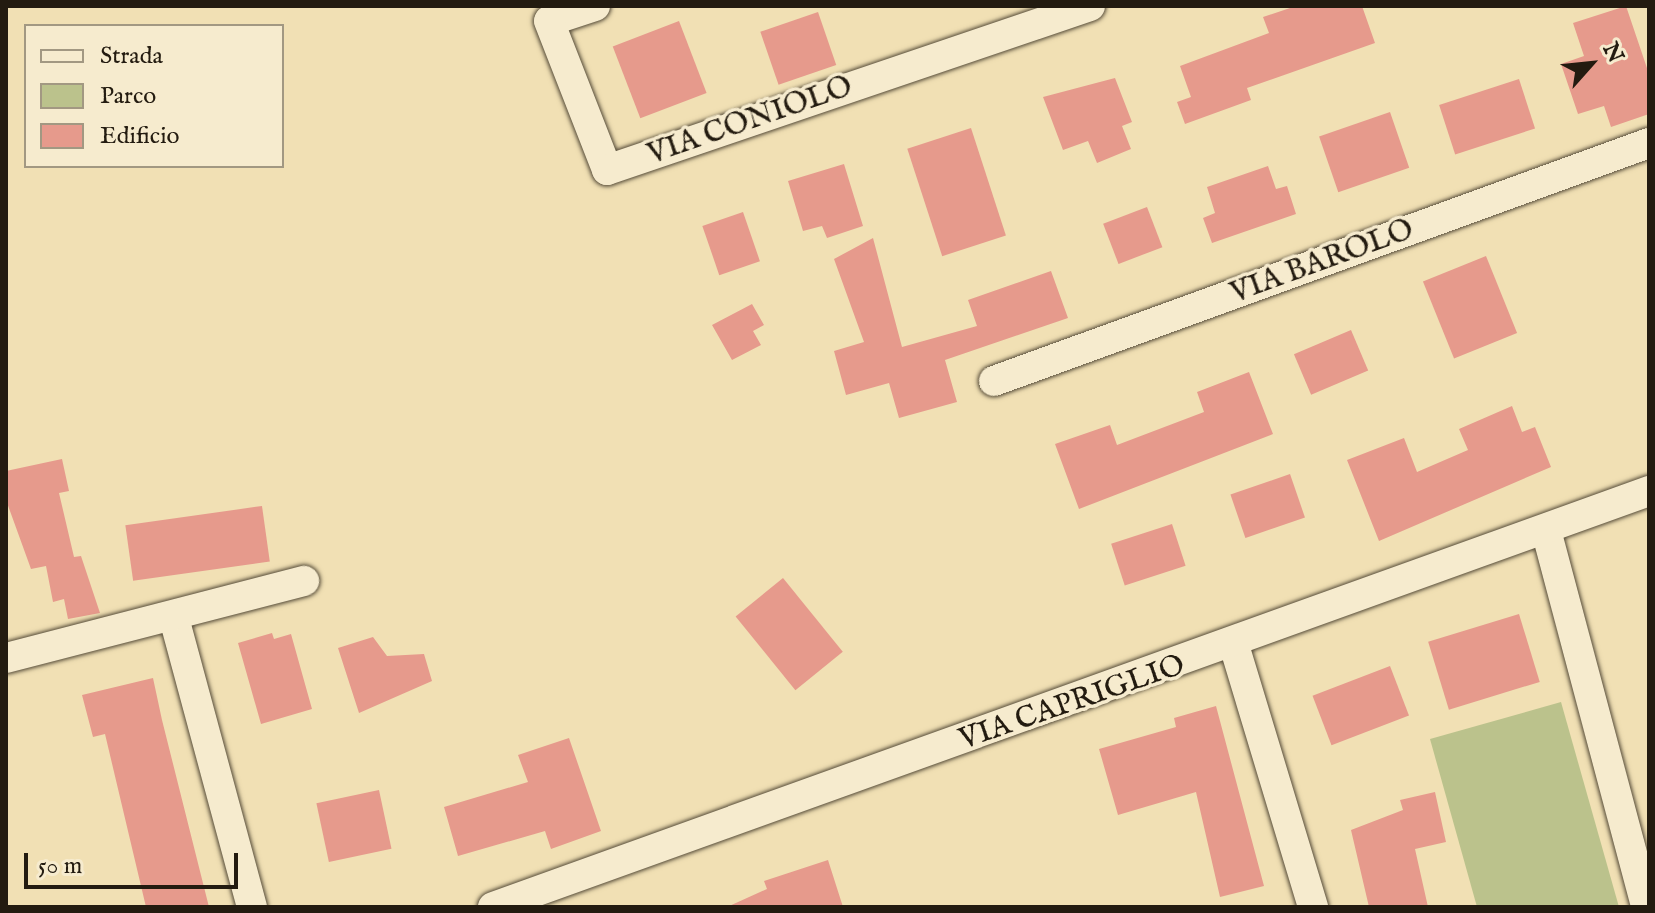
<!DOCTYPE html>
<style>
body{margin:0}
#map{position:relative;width:1655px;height:913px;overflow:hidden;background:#f1e0b4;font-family:"IM FELL English",serif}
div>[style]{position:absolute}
.green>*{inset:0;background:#bbc28c}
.building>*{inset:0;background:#e69a8c;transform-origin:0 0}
.roads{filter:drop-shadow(0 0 2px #564c39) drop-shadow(0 0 2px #564c39)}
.minor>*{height:30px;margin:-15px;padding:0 15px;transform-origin:15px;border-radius:15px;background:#f6ebce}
span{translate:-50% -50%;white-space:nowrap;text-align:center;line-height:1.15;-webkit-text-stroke:7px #f6ebce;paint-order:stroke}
.street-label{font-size:30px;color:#231b10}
.frame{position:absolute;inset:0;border:8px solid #231b10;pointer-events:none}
.legend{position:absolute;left:24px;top:24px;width:260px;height:144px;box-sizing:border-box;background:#f6ebce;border:2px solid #a29882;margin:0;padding:10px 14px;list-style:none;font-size:24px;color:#231b10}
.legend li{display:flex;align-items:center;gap:16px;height:40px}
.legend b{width:40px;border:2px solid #a29882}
.north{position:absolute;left:1551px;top:24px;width:80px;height:80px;-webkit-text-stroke:6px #f6ebce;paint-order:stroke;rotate:63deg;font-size:22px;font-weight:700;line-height:32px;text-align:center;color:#231b10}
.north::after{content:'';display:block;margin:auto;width:28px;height:36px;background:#231b10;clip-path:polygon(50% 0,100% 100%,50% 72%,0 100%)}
.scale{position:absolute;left:24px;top:853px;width:214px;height:36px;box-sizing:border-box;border:4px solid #231b10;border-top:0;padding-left:10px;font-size:24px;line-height:28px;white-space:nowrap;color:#231b10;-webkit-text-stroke:6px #f6ebce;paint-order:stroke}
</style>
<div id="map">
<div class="green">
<i style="clip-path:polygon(1561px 702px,1619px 907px,1477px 907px,1430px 739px)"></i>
</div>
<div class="building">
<i style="clip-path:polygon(1296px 6px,1362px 6px,1375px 43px,1247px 88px,1251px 100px,1185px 124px,1177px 102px,1191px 97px,1180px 66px,1269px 33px,1263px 17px)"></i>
<i style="clip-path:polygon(1626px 6px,1649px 74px,1649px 114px,1611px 127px,1604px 106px,1578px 114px,1561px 64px,1584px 56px,1573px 23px)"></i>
<i style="left:818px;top:12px;width:56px;height:61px;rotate:71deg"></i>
<i style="left:679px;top:21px;width:77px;height:71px;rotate:69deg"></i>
<i style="clip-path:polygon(1115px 78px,1132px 122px,1122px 126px,1131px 149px,1097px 163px,1088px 141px,1063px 150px,1043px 97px)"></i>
<i style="left:1519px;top:79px;width:52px;height:84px;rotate:72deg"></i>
<i style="left:1390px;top:112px;width:59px;height:75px;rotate:71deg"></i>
<i style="left:971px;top:128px;width:113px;height:67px;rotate:72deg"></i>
<i style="clip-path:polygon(844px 164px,863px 226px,827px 238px,822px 226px,803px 231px,788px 181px)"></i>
<i style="clip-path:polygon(1268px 166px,1276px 189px,1287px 186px,1296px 214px,1212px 243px,1203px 218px,1215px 213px,1207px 187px)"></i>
<i style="left:1147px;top:207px;width:43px;height:47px;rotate:69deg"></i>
<i style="left:743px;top:212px;width:52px;height:43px;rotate:71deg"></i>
<i style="clip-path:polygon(873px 238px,902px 347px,977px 326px,968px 300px,1051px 271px,1068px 318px,945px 360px,957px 402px,899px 418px,889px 383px,846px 395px,834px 351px,864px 342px,834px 259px)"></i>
<i style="left:1486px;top:256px;width:83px;height:68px;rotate:68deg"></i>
<i style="clip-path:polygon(752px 304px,764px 325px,753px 331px,761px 345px,732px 360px,712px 325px)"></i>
<i style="left:1351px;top:330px;width:44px;height:62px;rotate:67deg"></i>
<i style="clip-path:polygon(1249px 372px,1273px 434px,1079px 509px,1055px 444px,1110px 425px,1117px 445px,1204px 412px,1197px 392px)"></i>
<i style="clip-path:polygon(1512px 406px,1522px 432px,1535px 427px,1551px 467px,1379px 541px,1347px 460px,1404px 438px,1417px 472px,1468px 450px,1459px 429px)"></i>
<i style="clip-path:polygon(62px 459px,69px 491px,59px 493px,74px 557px,81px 556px,100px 613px,68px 619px,64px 599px,53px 602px,46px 566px,31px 569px,6px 500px,6px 471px)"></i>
<i style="left:1290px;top:474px;width:46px;height:63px;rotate:71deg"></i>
<i style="left:262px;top:506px;width:56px;height:138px;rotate:82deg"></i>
<i style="left:1172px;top:524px;width:44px;height:64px;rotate:72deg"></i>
<i style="left:783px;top:578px;width:95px;height:61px;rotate:51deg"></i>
<i style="left:1519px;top:614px;width:71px;height:95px;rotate:73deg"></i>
<i style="clip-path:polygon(272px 633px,274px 639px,291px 634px,312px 709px,261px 724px,238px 643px)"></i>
<i style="clip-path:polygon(373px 637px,387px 656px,424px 654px,432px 681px,359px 713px,338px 648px)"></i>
<i style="left:1390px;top:666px;width:53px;height:83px;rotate:69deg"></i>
<i style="clip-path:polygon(153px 678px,162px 720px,209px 907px,146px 907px,105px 734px,93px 737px,82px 695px)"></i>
<i style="clip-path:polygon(1216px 706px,1264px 886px,1220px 897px,1196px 792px,1118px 815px,1099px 749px,1176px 727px,1174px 718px)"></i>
<i style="clip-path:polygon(569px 738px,601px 831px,551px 849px,545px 831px,458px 856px,444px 807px,528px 782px,518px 755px)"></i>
<i style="left:379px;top:790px;width:60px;height:64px;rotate:78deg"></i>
<i style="clip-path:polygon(1435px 792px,1446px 842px,1415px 849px,1428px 907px,1369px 907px,1351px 830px,1403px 810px,1400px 800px)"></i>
<i style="clip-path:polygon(828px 860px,843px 907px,727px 907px,767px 889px,764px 881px)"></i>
</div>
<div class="roads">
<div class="minor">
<i style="left:595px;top:6px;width:48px;rotate:161.9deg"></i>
<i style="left:549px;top:21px;width:160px;rotate:68.7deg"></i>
<i style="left:607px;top:170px;width:510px;rotate:-18.75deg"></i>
<i style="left:994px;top:381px;width:697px;rotate:-19.97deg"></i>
<i style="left:1546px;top:530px;width:390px;rotate:75.1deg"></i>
<i style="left:174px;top:618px;width:299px;rotate:74.9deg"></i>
<i style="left:1234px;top:645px;width:274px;rotate:73.2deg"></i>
<i style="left:6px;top:658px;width:308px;rotate:-14.5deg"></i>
<i style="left:493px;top:907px;width:1229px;rotate:-19.79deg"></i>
</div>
</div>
<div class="street-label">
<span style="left:750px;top:121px;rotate:-19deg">VIA CONIOLO</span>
<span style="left:1322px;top:262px;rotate:-20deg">VIA BAROLO</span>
<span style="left:1072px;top:703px;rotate:-19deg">VIA CAPRIGLIO</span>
</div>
<div class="frame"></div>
<ul class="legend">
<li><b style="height:10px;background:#f6ebce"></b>Strada</li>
<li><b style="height:22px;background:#bbc28c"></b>Parco</li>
<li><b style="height:22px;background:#e69a8c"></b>Edificio</li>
</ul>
<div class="north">N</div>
<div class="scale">50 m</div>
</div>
